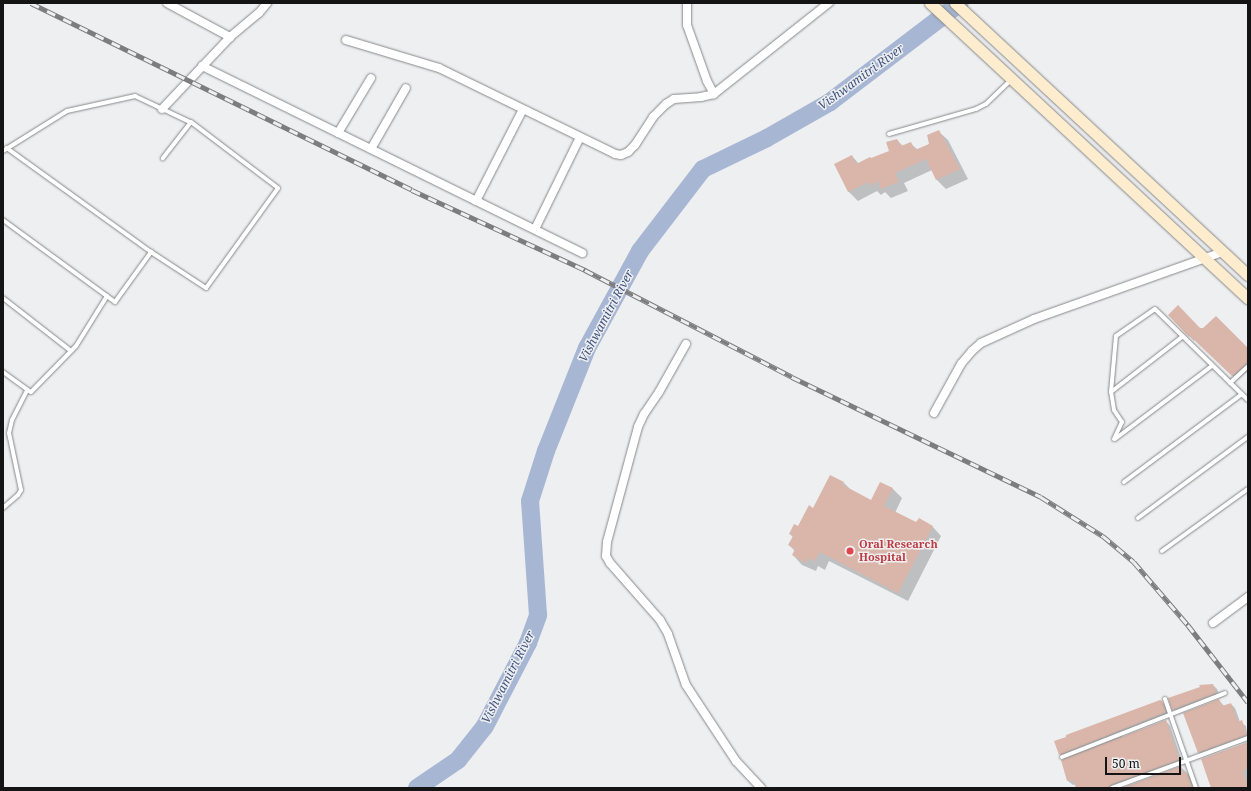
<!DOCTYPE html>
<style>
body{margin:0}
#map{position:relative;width:1251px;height:791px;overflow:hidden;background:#eeeff1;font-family:"Noto Serif",serif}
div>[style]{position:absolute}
.shadow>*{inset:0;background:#0003}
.river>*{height:18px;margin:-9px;padding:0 9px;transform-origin:9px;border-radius:9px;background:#a7b6d3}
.building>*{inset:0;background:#dab6aa}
.roads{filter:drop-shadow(0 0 1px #878889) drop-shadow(0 0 1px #878889)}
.lane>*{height:4px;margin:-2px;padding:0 2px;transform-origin:2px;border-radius:2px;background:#fff}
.street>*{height:8px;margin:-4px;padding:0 4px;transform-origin:4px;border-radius:4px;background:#fff}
.secondary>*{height:11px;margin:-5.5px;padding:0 5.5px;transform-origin:5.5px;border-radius:5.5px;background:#fdecce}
.rail>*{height:4.5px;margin-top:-2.25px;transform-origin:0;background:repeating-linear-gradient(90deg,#eeeff1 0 9px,#7d7d7f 0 18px);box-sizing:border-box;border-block:1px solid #7d7d7f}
.dots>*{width:11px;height:11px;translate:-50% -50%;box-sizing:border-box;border:2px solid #eeeff1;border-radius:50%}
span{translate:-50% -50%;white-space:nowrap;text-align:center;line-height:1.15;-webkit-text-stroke:3px #eeeff1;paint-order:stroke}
.health-label{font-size:11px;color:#be3a42;font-weight:700}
.left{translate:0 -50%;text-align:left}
.water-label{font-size:12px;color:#40547f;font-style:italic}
.frame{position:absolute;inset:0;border:4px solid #141415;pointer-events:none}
.scale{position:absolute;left:1105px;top:757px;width:76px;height:18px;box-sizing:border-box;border:2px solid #141415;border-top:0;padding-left:5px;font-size:12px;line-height:14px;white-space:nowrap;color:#141415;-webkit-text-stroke:3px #eeeff1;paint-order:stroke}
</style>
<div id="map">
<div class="shadow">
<i style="clip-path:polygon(938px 131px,948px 140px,968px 179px,946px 189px,937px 180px,932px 170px,904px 183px,908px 191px,891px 198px,885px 192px,881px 195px,877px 191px,858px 201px,848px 191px,852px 156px,859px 164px,871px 159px,891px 151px,897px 140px,903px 146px,910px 143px,918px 150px,930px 144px)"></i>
<i style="clip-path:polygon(1169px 315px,1248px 350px,1248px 371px,1237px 380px,1195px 340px,1194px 341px)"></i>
<i style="clip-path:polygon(844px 483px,852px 491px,872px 501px,881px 483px,893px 489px,902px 498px,895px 513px,917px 524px,932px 526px,941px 536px,908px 601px,829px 561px,825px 570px,818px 566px,816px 571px,802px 565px,793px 555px,795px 551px,789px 545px,793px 537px,790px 534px)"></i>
<i style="clip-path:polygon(1213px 685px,1217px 689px,1220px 697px,1178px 714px,1173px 709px,1201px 687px)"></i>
<i style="clip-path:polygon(1219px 700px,1224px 706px,1231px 704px,1235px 708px,1240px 722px,1246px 726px,1248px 740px,1203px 757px,1199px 752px)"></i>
<i style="clip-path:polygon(1161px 701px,1166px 706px,1170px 717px,1122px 736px,1123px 738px,1166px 721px,1170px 726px,1183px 764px,1118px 788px,1077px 788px,1076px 784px,1073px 785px,1068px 781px,1063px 761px,1066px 760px,1060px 754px)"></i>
<i style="clip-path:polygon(1248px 743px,1248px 788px,1211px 788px)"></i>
<i style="clip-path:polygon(1181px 767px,1191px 777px,1194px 788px,1125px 788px)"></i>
</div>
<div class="river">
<i style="left:417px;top:788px;width:50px;rotate:-34.3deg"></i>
<i style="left:458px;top:760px;width:43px;rotate:-51.5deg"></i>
<i style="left:485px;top:726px;width:93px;rotate:-62.6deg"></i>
<i style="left:528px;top:643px;width:30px;rotate:-70deg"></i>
<i style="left:538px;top:615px;width:114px;rotate:-94deg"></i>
<i style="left:530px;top:501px;width:52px;rotate:-72.3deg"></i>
<i style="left:546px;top:451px;width:111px;rotate:-68.3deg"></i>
<i style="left:587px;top:348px;width:111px;rotate:-61.3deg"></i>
<i style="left:640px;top:251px;width:103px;rotate:-52.5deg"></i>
<i style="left:703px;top:169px;width:71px;rotate:-25.8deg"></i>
<i style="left:767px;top:138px;width:73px;rotate:-29.7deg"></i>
<i style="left:830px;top:102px;width:163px;rotate:-37.3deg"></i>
</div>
<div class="building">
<i style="clip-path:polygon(939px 130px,960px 169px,936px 180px,926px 159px,895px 173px,899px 182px,880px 189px,879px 181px,870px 186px,868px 182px,848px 192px,834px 164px,852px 155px,856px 164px,870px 157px,871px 158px,889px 151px,886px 142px,897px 139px,901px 146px,911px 142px,915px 150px,929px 144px,927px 135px)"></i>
<i style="clip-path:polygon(1178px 305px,1200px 328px,1203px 328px,1216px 316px,1248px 348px,1248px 363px,1232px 376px,1190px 336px,1189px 337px,1168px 315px)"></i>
<i style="clip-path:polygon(830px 475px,844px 482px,843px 485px,871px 500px,880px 482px,893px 488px,884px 506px,916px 522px,919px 518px,933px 526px,898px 593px,820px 552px,815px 561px,809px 558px,806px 563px,792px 555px,795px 549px,788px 545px,793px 536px,789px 534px,794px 524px,798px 526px,809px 505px,813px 508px)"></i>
<i style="clip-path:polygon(1213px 684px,1216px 693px,1172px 710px,1168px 698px,1200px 687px,1199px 685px)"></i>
<i style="clip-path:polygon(1219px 699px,1222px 706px,1231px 703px,1238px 722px,1242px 720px,1247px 735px,1198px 753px,1183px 713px)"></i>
<i style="clip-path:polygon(1160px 700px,1162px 701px,1166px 712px,1059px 755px,1054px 741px,1066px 737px,1066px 735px)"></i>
<i style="clip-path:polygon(1166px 720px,1179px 760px,1111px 785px,1109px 788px,1076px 788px,1073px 780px,1067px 781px,1061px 760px)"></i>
<i style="clip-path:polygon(1248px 742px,1248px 768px,1243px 770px,1248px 788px,1211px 788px,1201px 759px)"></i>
<i style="clip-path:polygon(1181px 766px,1183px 773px,1186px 772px,1192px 788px,1122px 788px)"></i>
</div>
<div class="roads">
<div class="lane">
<i style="left:889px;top:134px;width:91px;rotate:-16deg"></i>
<i style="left:976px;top:109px;width:11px;rotate:-27deg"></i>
<i style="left:986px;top:104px;width:35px;rotate:-44deg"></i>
<i style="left:3px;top:151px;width:75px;rotate:-32deg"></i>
<i style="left:67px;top:111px;width:70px;rotate:-12.4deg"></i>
<i style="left:135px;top:96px;width:61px;rotate:25.3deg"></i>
<i style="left:3px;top:220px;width:139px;rotate:36.2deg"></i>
<i style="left:115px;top:302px;width:62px;rotate:-54.2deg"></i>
<i style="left:151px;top:252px;width:178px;rotate:-144.2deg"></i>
<i style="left:151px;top:252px;width:66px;rotate:33.2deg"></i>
<i style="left:206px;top:288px;width:123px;rotate:-54.2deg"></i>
<i style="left:278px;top:188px;width:109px;rotate:-142.8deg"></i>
<i style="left:191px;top:122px;width:46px;rotate:127.9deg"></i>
<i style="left:3px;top:298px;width:86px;rotate:37.9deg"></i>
<i style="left:3px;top:372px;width:34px;rotate:36deg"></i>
<i style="left:31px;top:392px;width:64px;rotate:-45.6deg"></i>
<i style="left:76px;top:346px;width:59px;rotate:-58.2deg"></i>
<i style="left:1230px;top:383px;width:25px;rotate:-43deg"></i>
<i style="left:1111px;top:392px;width:90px;rotate:-37.8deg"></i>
<i style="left:1114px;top:439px;width:19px;rotate:-65deg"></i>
<i style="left:1122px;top:422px;width:14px;rotate:-124deg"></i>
<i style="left:1114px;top:410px;width:18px;rotate:-99deg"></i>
<i style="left:1111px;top:392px;width:56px;rotate:-84.9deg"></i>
<i style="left:1116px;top:336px;width:47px;rotate:-34.7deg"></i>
<i style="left:1155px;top:309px;width:130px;rotate:44.4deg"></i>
<i style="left:1115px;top:439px;width:121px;rotate:-37deg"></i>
<i style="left:1124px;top:482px;width:147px;rotate:-36.7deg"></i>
<i style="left:3px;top:508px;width:20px;rotate:-41deg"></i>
<i style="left:18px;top:495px;width:6px;rotate:-59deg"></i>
<i style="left:21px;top:490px;width:58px;rotate:-101.9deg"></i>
<i style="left:9px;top:433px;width:13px;rotate:-77deg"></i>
<i style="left:12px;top:420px;width:34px;rotate:-63deg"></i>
<i style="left:1138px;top:518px;width:137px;rotate:-36.4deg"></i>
<i style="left:1162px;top:551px;width:106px;rotate:-35.8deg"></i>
<i style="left:1165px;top:699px;width:94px;rotate:70.8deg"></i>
<i style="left:1062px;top:757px;width:175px;rotate:-21.4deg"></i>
<i style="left:1112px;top:788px;width:145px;rotate:-20.2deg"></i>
</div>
<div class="street">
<i style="left:167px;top:3px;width:72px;rotate:28.4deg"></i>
<i style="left:230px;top:37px;width:38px;rotate:-40deg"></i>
<i style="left:259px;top:13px;width:13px;rotate:-51deg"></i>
<i style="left:687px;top:3px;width:22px;rotate:90deg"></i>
<i style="left:687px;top:25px;width:59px;rotate:70.3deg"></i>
<i style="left:707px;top:81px;width:15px;rotate:62deg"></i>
<i style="left:346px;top:40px;width:97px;rotate:16.8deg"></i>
<i style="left:439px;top:68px;width:196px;rotate:26deg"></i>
<i style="left:615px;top:154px;width:6px;rotate:9deg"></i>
<i style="left:621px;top:155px;width:8px;rotate:-23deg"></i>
<i style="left:628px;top:152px;width:10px;rotate:-45deg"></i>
<i style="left:635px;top:145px;width:33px;rotate:-57deg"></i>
<i style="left:653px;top:117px;width:18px;rotate:-45deg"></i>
<i style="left:666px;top:104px;width:9px;rotate:-32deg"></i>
<i style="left:674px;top:99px;width:27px;rotate:-4deg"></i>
<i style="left:701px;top:97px;width:13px;rotate:-13deg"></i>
<i style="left:714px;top:94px;width:147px;rotate:-38.4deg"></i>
<i style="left:202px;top:66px;width:424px;rotate:26.2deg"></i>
<i style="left:162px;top:109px;width:99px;rotate:-46.6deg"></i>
<i style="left:338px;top:133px;width:64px;rotate:-59deg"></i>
<i style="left:371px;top:149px;width:70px;rotate:-60.2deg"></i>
<i style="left:476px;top:201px;width:103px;rotate:-62.9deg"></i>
<i style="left:535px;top:229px;width:102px;rotate:-63.9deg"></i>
<i style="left:686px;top:344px;width:55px;rotate:119.4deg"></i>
<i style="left:659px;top:392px;width:27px;rotate:124deg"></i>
<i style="left:644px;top:414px;width:14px;rotate:115deg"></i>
<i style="left:638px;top:427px;width:119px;rotate:105.1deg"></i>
<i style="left:607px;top:542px;width:14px;rotate:94deg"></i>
<i style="left:606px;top:556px;width:8px;rotate:60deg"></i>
<i style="left:610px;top:563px;width:76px;rotate:48.7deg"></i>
<i style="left:660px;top:620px;width:16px;rotate:60deg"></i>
<i style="left:668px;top:634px;width:54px;rotate:70.6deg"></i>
<i style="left:686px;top:685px;width:91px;rotate:56.7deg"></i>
<i style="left:736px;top:761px;width:37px;rotate:47deg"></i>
<i style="left:934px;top:413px;width:56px;rotate:-61.1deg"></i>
<i style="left:961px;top:364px;width:17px;rotate:-50deg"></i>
<i style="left:972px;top:351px;width:12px;rotate:-42deg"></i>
<i style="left:981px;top:343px;width:58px;rotate:-24.4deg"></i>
<i style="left:1034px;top:319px;width:200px;rotate:-19.6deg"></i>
<i style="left:1213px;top:623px;width:44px;rotate:-36.6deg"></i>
</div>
<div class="secondary">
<i style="left:930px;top:3px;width:434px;rotate:42.9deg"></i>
<i style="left:955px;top:3px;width:400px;rotate:42.9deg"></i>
</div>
</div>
<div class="rail">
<i style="left:31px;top:3px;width:424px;rotate:26.1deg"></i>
<i style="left:412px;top:190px;width:191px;rotate:24.8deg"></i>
<i style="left:585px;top:270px;width:233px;rotate:27.3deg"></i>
<i style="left:792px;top:377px;width:276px;rotate:25.7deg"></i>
<i style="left:1041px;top:497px;width:73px;rotate:32.2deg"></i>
<i style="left:1103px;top:536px;width:40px;rotate:40deg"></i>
<i style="left:1134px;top:562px;width:83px;rotate:49.4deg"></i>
<i style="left:1188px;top:625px;width:98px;rotate:52.1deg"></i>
</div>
<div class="dots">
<i style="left:850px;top:551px;background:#e0444e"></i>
</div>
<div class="health-label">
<span class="left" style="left:859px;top:551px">Oral Research<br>Hospital</span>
</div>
<div class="water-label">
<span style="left:861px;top:77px;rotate:-36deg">Vishwamitri River</span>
<span style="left:606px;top:316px;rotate:-62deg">Vishwamitri River</span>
<span style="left:508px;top:677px;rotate:-63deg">Vishwamitri River</span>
</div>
<div class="frame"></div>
<div class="scale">50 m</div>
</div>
